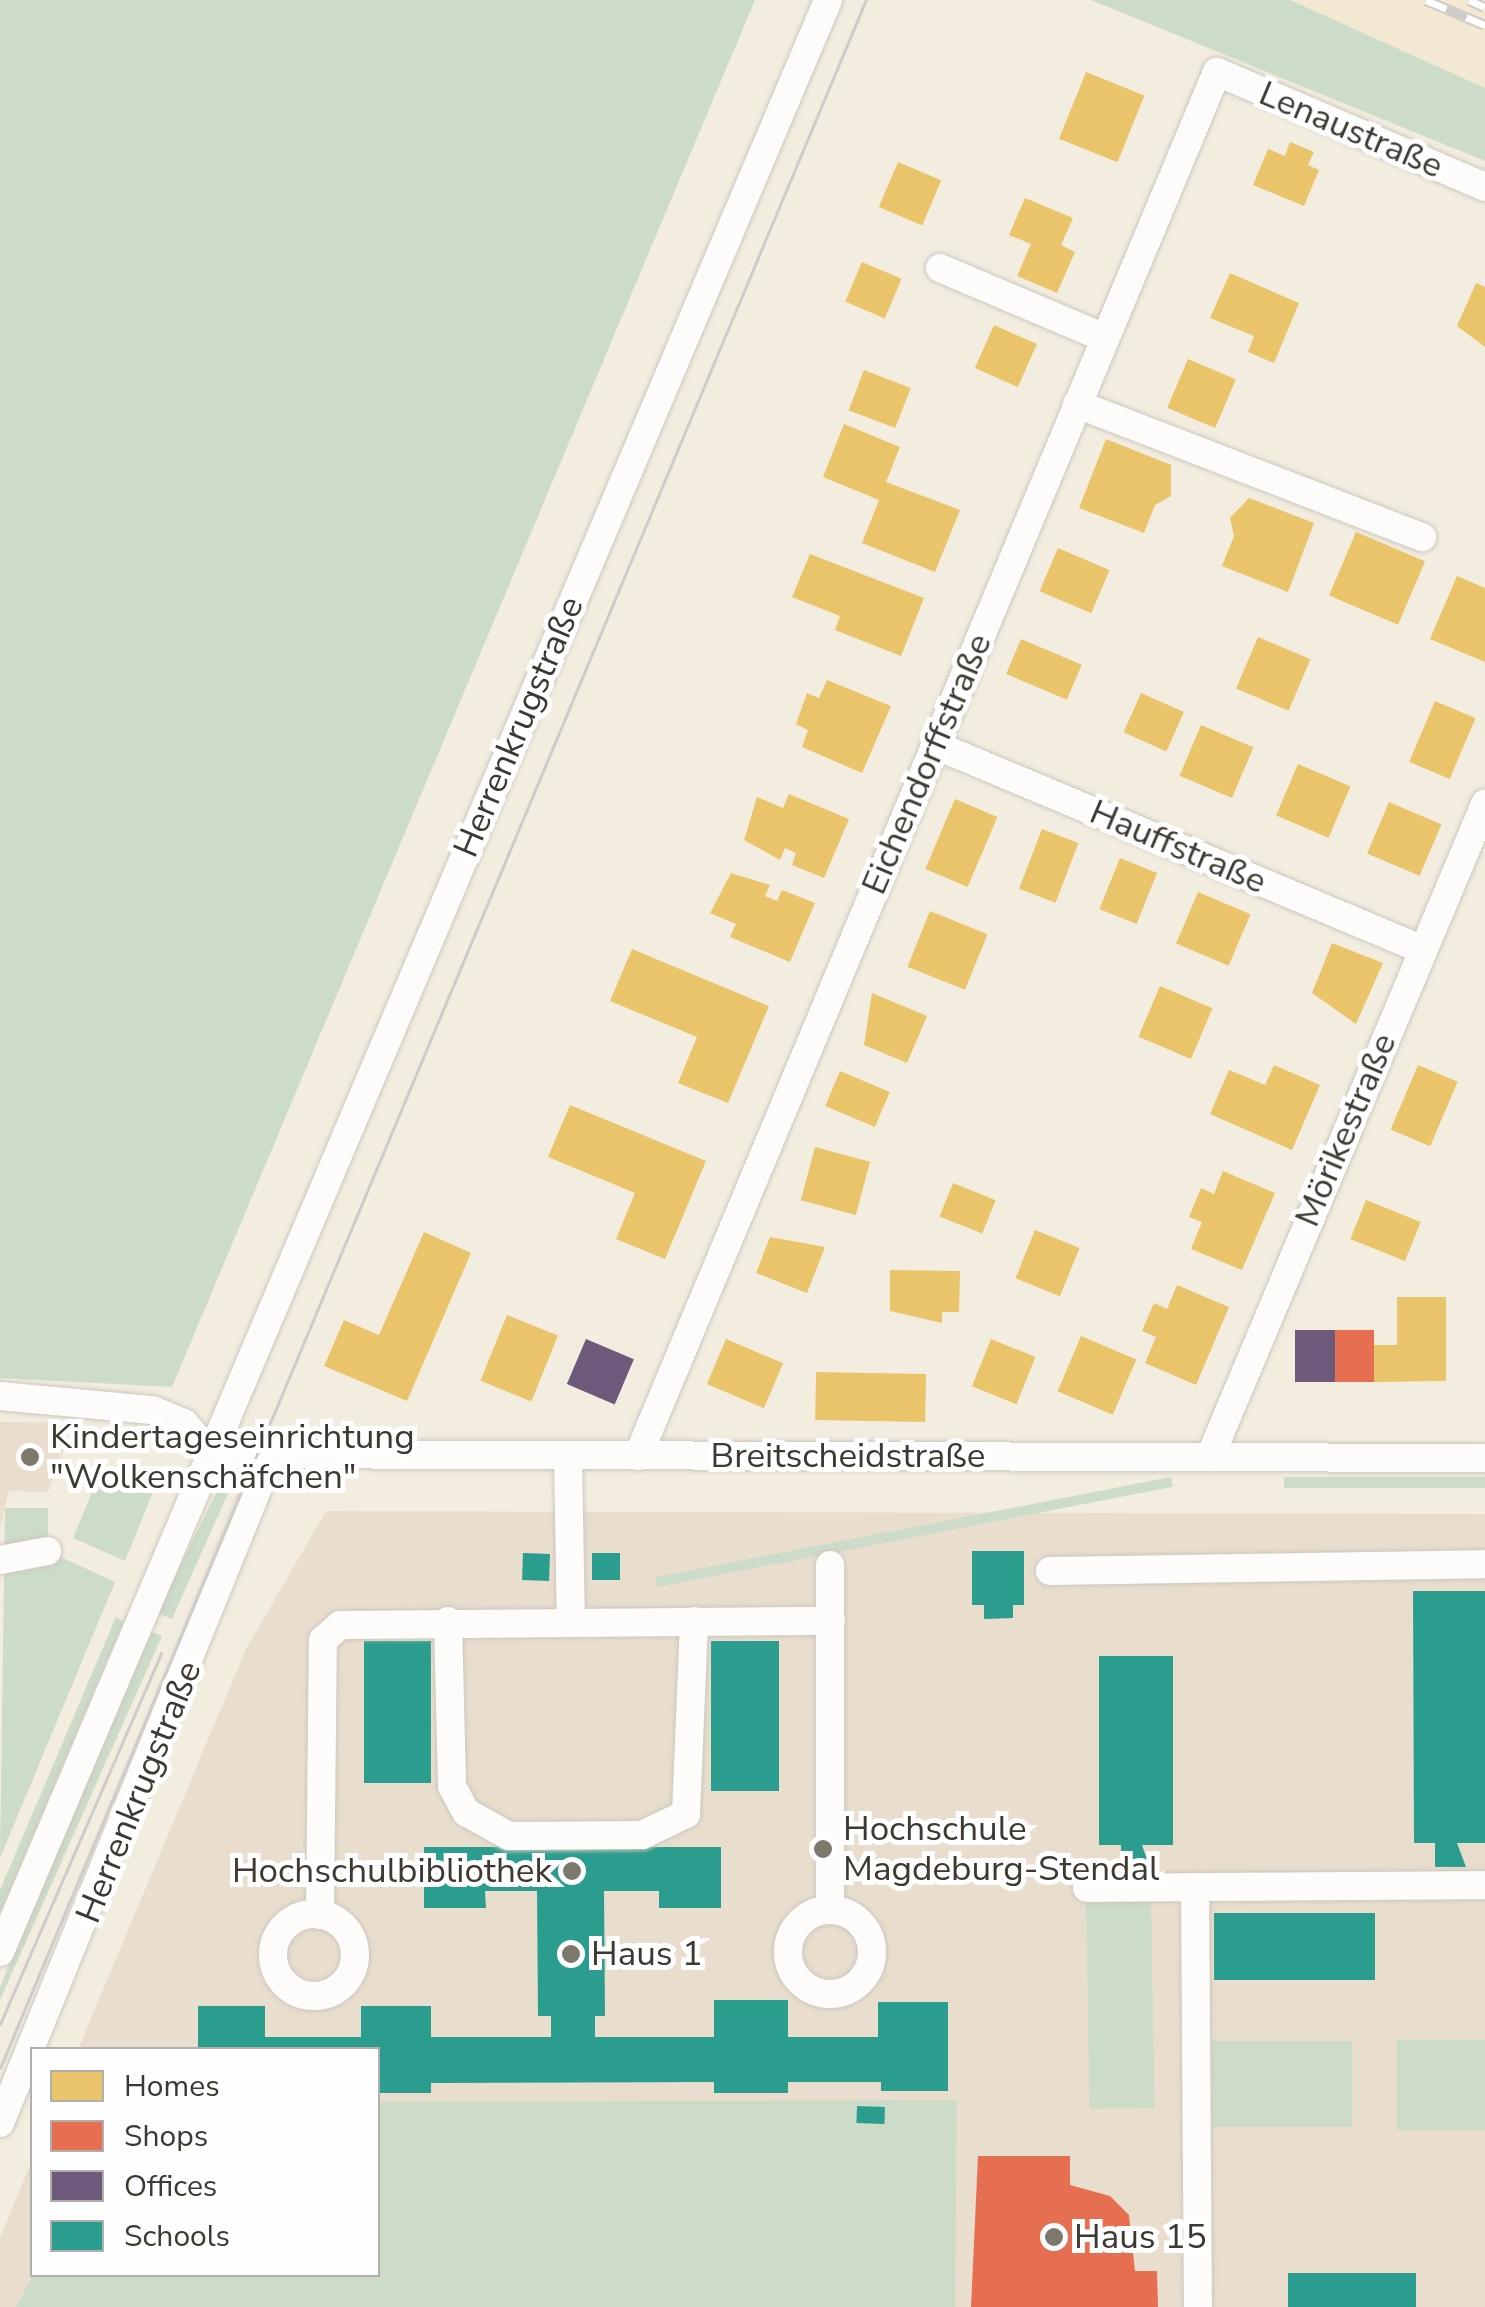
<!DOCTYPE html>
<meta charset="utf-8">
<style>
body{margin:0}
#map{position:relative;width:1485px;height:2307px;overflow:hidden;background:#f3ede0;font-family:"Nunito Sans",sans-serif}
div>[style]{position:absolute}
.built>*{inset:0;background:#f3e9d2}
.education>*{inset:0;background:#e9dece}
.green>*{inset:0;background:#cddbc9;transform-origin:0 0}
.homes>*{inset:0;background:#e9c46a;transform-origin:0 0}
.shops>*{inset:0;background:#e76f51;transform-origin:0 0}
.offices>*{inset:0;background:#6d597a;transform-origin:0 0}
.schools>*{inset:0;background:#2a9d8f;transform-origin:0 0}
.roads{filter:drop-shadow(0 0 2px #ccc8be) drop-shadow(0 0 2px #ccc8be)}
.minor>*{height:28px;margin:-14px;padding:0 14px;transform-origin:14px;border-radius:14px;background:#fdfcfa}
.minor>.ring{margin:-14px;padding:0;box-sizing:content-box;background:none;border:28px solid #fdfcfa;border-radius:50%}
.tram>*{height:2.5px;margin:-1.25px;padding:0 1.25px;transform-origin:1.25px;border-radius:1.25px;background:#cdccc8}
.rail>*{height:11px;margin-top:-5.5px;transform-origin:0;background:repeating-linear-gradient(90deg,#fefefe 0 22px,#cdccc8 0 44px);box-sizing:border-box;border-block:2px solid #cdccc8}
.dots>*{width:28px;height:28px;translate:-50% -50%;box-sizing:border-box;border:5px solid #fefefe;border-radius:50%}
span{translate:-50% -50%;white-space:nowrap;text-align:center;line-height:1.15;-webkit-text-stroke:10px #fefefe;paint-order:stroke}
.street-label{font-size:35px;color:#3d3930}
.poi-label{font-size:35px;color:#3d3930}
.left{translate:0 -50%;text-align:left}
.right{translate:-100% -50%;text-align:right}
.legend{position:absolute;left:30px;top:2047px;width:350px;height:230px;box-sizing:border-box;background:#fefefe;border:2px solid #b1afac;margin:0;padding:12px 18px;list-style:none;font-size:30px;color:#3d3930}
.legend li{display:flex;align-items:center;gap:20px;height:50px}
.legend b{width:50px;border:2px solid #b1afac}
</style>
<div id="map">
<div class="built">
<i style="clip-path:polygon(1290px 0,1485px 0,1485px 88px,1467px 81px)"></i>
</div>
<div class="education">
<i style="clip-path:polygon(0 1422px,73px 1423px,48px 1492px,9px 1491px,0 1528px)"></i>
<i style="clip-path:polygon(326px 1511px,1485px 1514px,1485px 2307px,0 2307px,0 2238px,32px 2160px,32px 2274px,378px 2274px,378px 2050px,78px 2049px,246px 1649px)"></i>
</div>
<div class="green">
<i style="clip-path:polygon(0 0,755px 0,172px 1387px,0 1378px)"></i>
<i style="clip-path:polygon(1091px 0,1290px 0,1485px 88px,1485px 161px)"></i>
<i style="clip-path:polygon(99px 1475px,160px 1475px,125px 1561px,73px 1538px)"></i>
<i style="left:1171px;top:1477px;width:10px;height:525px;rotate:79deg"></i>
<i style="left:1485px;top:1477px;width:11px;height:201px;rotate:90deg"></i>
<i style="clip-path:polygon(218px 1489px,230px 1489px,172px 1619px,157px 1613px)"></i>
<i style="clip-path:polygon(5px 1508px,48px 1508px,48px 1551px,115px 1582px,0 1858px)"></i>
<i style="left:124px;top:1621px;width:320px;height:9px;rotate:113deg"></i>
<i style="clip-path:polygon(149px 1631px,162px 1636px,0 2000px,0 1987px)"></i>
<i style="left:1151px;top:1900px;width:208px;height:65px;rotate:89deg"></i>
<i style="left:1485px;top:2040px;width:90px;height:88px;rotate:90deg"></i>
<i style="left:1212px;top:2041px;width:140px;height:86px"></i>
<i style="clip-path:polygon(957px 2100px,955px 2307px,16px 2307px,33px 2275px,378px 2274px,378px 2102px)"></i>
</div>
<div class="homes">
<i style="left:1086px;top:72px;width:63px;height:72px;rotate:22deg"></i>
<i style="clip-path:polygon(1290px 142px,1314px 152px,1308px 165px,1319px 170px,1304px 206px,1253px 185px,1268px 149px,1285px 156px)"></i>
<i style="left:898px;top:162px;width:47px;height:49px;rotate:23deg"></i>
<i style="clip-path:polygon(1025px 198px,1073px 218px,1061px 245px,1075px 252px,1057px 293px,1017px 276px,1031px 244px,1009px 235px)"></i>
<i style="left:862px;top:262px;width:43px;height:43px;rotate:23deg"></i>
<i style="clip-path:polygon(1230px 273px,1299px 303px,1274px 363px,1248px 352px,1254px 336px,1210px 318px)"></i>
<i style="clip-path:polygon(1476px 283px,1485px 287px,1485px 347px,1457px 326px)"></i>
<i style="left:994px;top:325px;width:47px;height:47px;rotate:24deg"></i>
<i style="left:1188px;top:359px;width:52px;height:53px;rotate:23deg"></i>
<i style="left:864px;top:370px;width:50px;height:43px;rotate:21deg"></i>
<i style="clip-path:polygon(844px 424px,900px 447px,886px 482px,960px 510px,935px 572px,862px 543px,879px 500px,823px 477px)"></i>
<i style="clip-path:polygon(1106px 439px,1171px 465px,1171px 496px,1155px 505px,1144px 533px,1079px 508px)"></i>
<i style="clip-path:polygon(1249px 498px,1314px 523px,1288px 592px,1222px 566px,1234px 536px,1230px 518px)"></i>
<i style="left:1356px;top:532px;width:75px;height:69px;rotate:23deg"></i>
<i style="left:1058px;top:548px;width:56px;height:47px;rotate:23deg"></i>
<i style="clip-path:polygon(810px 554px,924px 598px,901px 656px,835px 630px,840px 616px,792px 597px)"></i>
<i style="clip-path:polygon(1457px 576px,1485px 588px,1485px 662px,1430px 639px)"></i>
<i style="left:1258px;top:637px;width:57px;height:56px;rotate:23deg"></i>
<i style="left:1021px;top:639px;width:66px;height:38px;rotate:23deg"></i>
<i style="clip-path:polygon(827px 680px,891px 706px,862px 773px,802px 747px,808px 730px,796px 724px,807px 693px,819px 698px)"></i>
<i style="left:1141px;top:693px;width:47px;height:43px;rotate:24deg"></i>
<i style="left:1435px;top:701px;width:44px;height:66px;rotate:23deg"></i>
<i style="left:1201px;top:725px;width:57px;height:55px;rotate:23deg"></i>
<i style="left:1298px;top:764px;width:57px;height:56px;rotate:23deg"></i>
<i style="clip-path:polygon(789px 794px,849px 819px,824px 878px,792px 865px,796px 853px,785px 848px,780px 860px,744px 840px,757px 797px,783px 808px)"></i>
<i style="left:955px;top:799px;width:46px;height:76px;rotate:23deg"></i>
<i style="left:1389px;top:802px;width:57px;height:56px;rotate:23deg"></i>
<i style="left:1042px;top:829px;width:39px;height:64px;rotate:21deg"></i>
<i style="left:1120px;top:858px;width:40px;height:55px;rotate:22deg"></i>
<i style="clip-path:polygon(731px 873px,770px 885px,765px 896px,777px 901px,782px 890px,815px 903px,790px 962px,730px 937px,736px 924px,710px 913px)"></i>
<i style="left:1198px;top:892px;width:57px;height:56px;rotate:23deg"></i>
<i style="left:930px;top:911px;width:62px;height:60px;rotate:22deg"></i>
<i style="clip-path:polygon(1332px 943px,1383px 963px,1356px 1024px,1312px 993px)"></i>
<i style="clip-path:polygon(632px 949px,769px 1006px,728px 1103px,678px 1083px,697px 1037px,610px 1001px)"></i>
<i style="left:1160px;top:986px;width:57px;height:55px;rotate:23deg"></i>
<i style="clip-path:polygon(872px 993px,927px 1016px,907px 1063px,864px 1045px)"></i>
<i style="clip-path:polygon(1274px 1065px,1320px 1085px,1292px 1150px,1210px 1114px,1229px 1070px,1265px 1085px)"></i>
<i style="left:1418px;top:1065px;width:43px;height:70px;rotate:23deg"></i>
<i style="left:840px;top:1071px;width:54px;height:38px;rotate:23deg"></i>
<i style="clip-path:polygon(570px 1105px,706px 1161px,665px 1259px,616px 1239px,635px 1193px,548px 1157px)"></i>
<i style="left:815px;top:1147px;width:57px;height:55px;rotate:15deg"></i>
<i style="clip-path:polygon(1223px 1171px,1275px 1193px,1242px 1270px,1191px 1249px,1202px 1222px,1189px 1217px,1201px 1188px,1214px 1194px)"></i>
<i style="left:953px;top:1183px;width:46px;height:36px;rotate:22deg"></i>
<i style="left:1366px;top:1200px;width:59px;height:42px;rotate:22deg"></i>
<i style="left:1035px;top:1230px;width:48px;height:52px;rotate:22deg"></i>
<i style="clip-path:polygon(424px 1232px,471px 1253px,407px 1401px,324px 1366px,344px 1320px,379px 1335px)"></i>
<i style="clip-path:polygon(770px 1237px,825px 1247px,807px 1293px,756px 1273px)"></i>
<i style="clip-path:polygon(890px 1270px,960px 1271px,959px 1312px,942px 1312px,942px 1323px,890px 1311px)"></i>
<i style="clip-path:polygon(1177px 1285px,1229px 1307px,1196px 1385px,1145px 1363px,1156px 1337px,1142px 1331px,1154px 1303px,1167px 1309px)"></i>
<i style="clip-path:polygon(1397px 1297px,1446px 1297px,1446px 1381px,1374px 1382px,1374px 1345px,1397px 1345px)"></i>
<i style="left:507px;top:1315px;width:55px;height:71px;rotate:22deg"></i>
<i style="left:1081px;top:1336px;width:60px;height:60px;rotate:23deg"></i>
<i style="left:726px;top:1339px;width:62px;height:49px;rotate:23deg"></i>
<i style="left:991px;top:1339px;width:48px;height:51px;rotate:22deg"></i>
<i style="left:816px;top:1372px;width:110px;height:48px;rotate:1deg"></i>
</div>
<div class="shops">
<i style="left:1335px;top:1330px;width:39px;height:52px"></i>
<i style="clip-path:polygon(978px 2156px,1070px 2156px,1070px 2185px,1110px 2196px,1129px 2215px,1135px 2271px,1157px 2271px,1158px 2307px,971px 2307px)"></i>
</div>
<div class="offices">
<i style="left:1295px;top:1330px;width:40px;height:52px"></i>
<i style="left:586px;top:1339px;width:52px;height:49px;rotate:23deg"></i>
</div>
<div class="schools">
<i style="clip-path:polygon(972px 1551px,1024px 1551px,1024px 1605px,1013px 1605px,1013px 1618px,984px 1619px,984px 1605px,972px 1605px)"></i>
<i style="left:523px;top:1553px;width:27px;height:27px;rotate:2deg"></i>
<i style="left:592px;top:1553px;width:28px;height:27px"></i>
<i style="clip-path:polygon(1413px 1591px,1485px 1591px,1485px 1843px,1457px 1843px,1466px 1867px,1435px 1867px,1435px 1843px,1414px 1843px)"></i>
<i style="left:431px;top:1641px;width:142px;height:67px;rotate:90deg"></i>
<i style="left:711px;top:1641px;width:68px;height:150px"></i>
<i style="clip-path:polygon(1099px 1656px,1173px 1656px,1173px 1845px,1142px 1845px,1150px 1868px,1121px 1868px,1121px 1845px,1099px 1845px)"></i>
<i style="clip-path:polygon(424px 1847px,721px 1847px,721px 1908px,659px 1908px,659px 1891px,604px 1891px,605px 2016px,595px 2016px,595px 2037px,714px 2037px,714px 2000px,788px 2000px,788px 2037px,878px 2037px,878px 2002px,948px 2002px,948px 2091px,881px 2091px,881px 2082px,788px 2082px,788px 2093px,714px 2093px,714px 2082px,431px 2083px,431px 2093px,378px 2093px,378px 2050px,198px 2050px,198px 2006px,265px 2006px,265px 2037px,361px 2037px,361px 2006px,431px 2006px,431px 2037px,551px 2037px,551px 2016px,538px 2016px,537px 1891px,485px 1891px,486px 1908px,424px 1908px)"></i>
<i style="left:1214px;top:1913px;width:161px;height:67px"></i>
<i style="left:857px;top:2106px;width:28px;height:17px;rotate:2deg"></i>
<i style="left:1288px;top:2273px;width:128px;height:34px"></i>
</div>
<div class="roads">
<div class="minor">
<i style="left:940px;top:268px;width:179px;rotate:23deg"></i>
<i style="left:1077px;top:404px;width:370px;rotate:21.1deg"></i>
<i style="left:935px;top:745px;width:527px;rotate:22.77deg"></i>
<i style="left:0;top:1396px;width:153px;rotate:5.3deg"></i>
<i style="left:152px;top:1410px;width:35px;rotate:22deg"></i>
<i style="left:184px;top:1423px;width:41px;rotate:48.9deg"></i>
<i style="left:211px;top:1454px;width:1274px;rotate:0.18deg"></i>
<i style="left:568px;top:1456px;width:165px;rotate:89deg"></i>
<i style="left:638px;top:1456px;width:1500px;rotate:-67.3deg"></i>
<i style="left:1217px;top:72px;width:292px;rotate:23.2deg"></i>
<i style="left:1210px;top:1457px;width:709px;rotate:-67.16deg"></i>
<i style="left:0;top:1560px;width:48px;rotate:-10.8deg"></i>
<i style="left:830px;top:1565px;width:345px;rotate:90deg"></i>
<i style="left:1050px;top:1571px;width:435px;rotate:-0.9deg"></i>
<i style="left:448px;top:1621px;width:165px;rotate:88.6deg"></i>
<i style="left:452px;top:1786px;width:30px;rotate:62deg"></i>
<i style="left:466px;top:1812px;width:49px;rotate:29.2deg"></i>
<i style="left:509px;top:1836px;width:133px;rotate:-0.4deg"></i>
<i style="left:642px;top:1835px;width:49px;rotate:-25.5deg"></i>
<i style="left:686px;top:1814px;width:193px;rotate:-87.6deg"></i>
<i style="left:1195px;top:1887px;width:420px;rotate:89.6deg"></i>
<i style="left:1087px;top:1888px;width:398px;rotate:-0.4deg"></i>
<i class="ring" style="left:788px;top:1910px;width:56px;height:56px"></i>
<i class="ring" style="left:273px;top:1914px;width:54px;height:54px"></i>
<i style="left:320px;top:1915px;width:275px;rotate:-89.4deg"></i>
<i style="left:323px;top:1640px;width:23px;rotate:-41deg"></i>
<i style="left:340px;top:1625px;width:491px;rotate:-0.5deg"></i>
<i style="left:0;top:1952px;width:2120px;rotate:-67.01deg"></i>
<i style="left:0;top:2123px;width:718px;rotate:-67.9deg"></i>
</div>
</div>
<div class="tram">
<i style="left:0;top:2024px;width:404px;rotate:-66.5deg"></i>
<i style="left:0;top:2068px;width:2242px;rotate:-67.28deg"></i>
</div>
<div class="rail">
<i style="left:1426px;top:0;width:64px;rotate:23deg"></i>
<i style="left:1469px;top:0;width:17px;rotate:24deg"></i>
</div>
<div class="dots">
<i style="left:30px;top:1457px;background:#7d786e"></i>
<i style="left:823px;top:1849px;background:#7d786e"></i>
<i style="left:572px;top:1871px;background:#7d786e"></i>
<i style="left:571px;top:1954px;background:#7d786e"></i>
<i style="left:1054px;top:2237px;background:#7d786e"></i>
</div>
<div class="street-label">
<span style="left:1351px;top:130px;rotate:23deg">Lenaustraße</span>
<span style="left:519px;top:727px;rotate:-67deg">Herrenkrugstraße</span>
<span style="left:927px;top:764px;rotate:-67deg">Eichendorffstraße</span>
<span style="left:1178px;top:847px;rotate:23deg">Hauffstraße</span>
<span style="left:1346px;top:1130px;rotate:-67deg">Mörikestraße</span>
<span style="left:848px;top:1456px">Breitscheidstraße</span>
<span style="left:139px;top:1792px;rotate:-68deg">Herrenkrugstraße</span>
</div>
<div class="poi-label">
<span class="left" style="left:50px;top:1457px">Kindertageseinrichtung<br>"Wolkenschäfchen"</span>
<span class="left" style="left:843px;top:1849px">Hochschule<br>Magdeburg-Stendal</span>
<span class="right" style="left:552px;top:1871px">Hochschulbibliothek</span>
<span class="left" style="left:591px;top:1954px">Haus 1</span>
<span class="left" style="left:1074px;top:2237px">Haus 15</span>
</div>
<ul class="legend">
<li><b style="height:28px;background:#e9c46a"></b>Homes</li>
<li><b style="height:28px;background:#e76f51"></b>Shops</li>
<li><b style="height:28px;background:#6d597a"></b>Offices</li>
<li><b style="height:28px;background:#2a9d8f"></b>Schools</li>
</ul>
</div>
